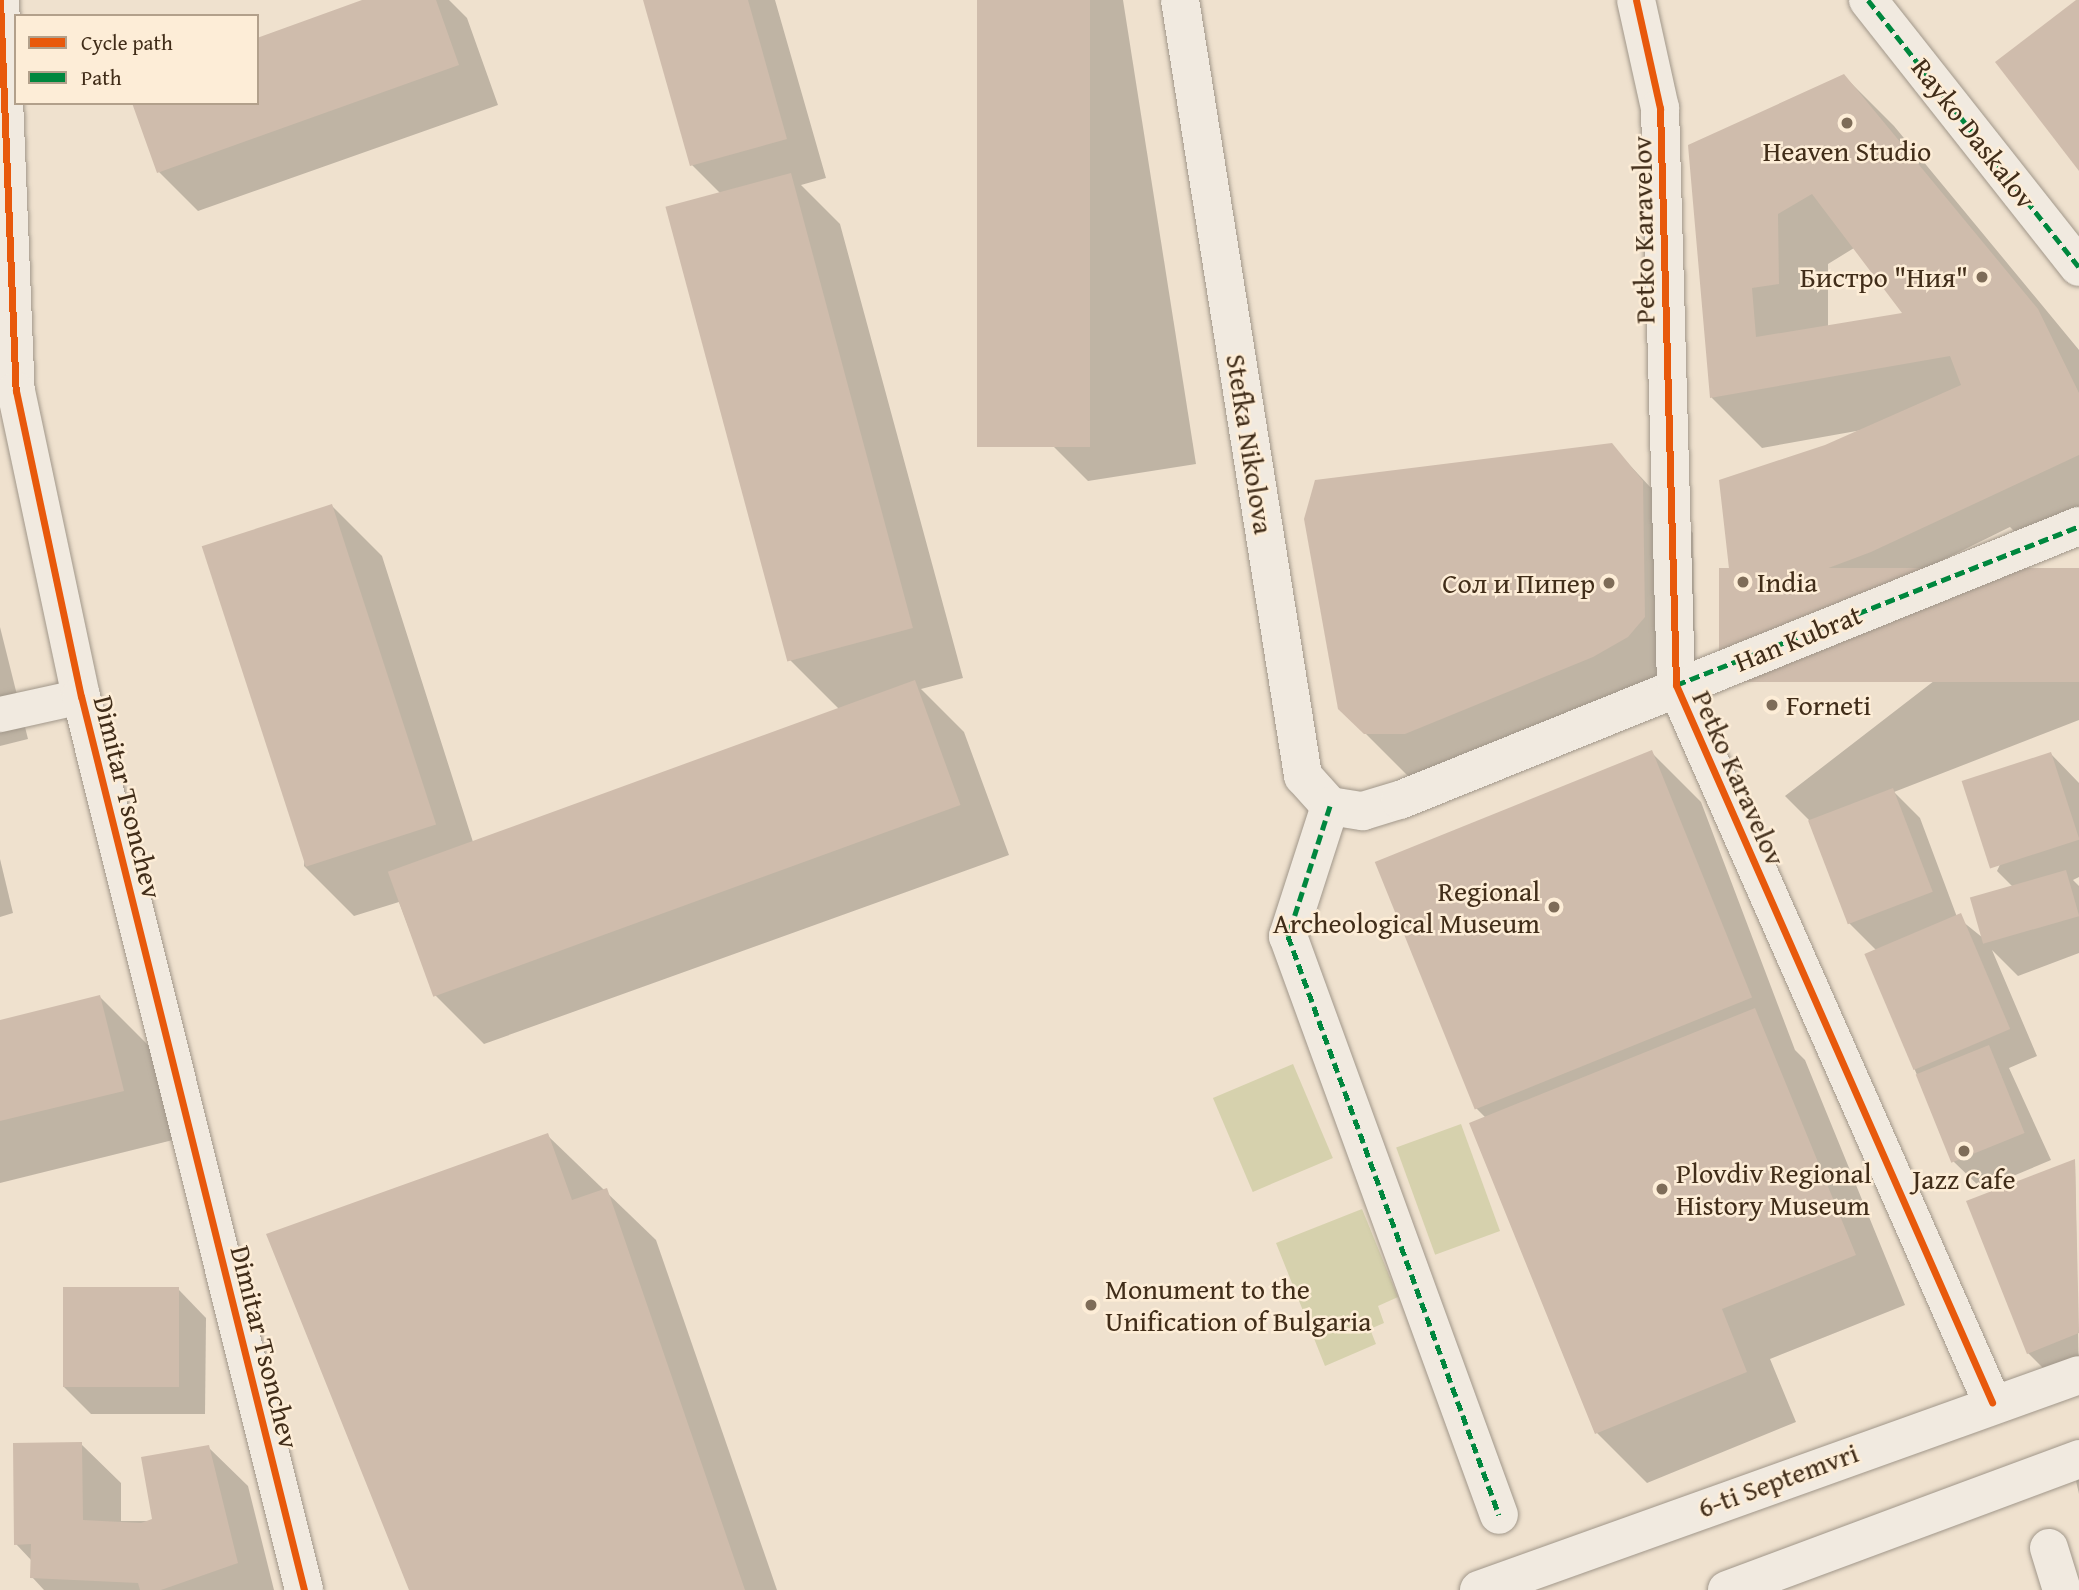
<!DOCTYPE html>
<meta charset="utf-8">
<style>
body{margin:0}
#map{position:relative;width:2079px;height:1590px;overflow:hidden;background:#efe1ce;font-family:"Gentium Book Plus",serif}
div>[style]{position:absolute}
.green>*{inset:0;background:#d6d1ad;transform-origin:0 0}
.shadow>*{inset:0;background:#0003}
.building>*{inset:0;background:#cfbcac;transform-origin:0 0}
.roads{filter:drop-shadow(0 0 2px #a1978a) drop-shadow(0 0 2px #a1978a)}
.lane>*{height:35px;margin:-17.5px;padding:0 17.5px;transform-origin:17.5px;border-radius:17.5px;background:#f1eae0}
.street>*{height:38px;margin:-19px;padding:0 19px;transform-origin:19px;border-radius:19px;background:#f1eae0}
.secondary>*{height:38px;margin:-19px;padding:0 19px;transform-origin:19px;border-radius:19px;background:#f1eae0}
.quiet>*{height:5px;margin-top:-2.5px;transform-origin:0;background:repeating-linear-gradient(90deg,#00873e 0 10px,transparent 0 15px)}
.cycleway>*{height:7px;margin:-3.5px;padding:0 3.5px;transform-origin:3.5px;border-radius:3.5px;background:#e8590c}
.dots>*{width:19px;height:19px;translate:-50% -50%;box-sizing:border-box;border:4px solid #fdedd7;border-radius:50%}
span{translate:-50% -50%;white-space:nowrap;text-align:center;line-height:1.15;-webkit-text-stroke:5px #fdedd7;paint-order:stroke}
.street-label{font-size:28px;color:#412d19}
.poi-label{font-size:28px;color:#412d19}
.right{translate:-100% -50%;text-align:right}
.left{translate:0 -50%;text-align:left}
.legend{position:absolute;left:14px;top:14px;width:245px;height:91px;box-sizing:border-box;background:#fdedd7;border:2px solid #b2a08b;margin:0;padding:9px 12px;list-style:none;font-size:21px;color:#412d19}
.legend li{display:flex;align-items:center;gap:14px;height:35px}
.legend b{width:35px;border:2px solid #b2a08b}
</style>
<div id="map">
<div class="green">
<i style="left:1293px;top:1064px;width:102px;height:87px;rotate:67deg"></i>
<i style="left:1461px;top:1124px;width:114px;height:69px;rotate:70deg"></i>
<i style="clip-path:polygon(1362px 1209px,1398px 1297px,1378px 1306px,1384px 1323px,1370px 1329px,1376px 1344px,1325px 1366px,1276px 1243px)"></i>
</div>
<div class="shadow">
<i style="clip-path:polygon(368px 0,449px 0,467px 18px,498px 105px,198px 211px,159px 172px,257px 103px)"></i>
<i style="clip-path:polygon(645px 0,775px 0,826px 178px,801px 185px,840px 224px,963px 678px,921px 689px,964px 732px,1009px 855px,484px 1044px,434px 994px,399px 902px,354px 916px,304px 866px,332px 506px,382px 556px,473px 842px,839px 709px,790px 660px,720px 193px,692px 165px)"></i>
<i style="clip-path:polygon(979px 0,1123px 0,1196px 464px,1088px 481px,1048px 441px)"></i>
<i style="clip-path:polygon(evenodd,1844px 76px,1894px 126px,2079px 350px,2079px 513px,2022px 539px,2010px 527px,1774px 643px,1735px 603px,1825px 447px,1862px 430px,1762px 448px,1712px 398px,1690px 146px,1844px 76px,1854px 248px,1905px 315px,1828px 327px,1828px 264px,1854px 248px)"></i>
<i style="clip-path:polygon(1611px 445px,1693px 533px,1695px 667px,1416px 784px,1340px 708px)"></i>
<i style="clip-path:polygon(2079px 569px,2079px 720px,1894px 792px,1920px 818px,1957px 917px,1988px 942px,2017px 891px,1997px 871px,2051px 754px,2079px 783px,2079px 877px,2073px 880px,2079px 886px,2079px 953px,2018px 976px,1992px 950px,2037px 1056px,2009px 1068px,2051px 1160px,1982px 1189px,1954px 1162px,1866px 955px,1877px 951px,1849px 923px,1810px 821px,1785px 796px)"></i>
<i style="clip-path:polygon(0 627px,28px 739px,0 746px)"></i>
<i style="clip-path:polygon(1651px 752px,1701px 802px,1795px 1050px,1805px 1060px,1905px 1305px,1770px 1359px,1796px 1422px,1647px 1483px,1597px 1433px,1486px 1118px,1474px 1106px)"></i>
<i style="clip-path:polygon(0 859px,13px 913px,0 917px)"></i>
<i style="clip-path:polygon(100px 997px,150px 1047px,173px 1140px,0 1183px,0 1022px)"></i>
<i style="clip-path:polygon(547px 1135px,656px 1240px,777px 1590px,411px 1590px)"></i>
<i style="clip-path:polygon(2075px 1161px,2079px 1388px,2068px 1393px,2028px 1353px)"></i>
<i style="clip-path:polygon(179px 1290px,206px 1318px,205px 1414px,91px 1414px,63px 1386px)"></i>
<i style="clip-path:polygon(81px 1444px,121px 1483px,121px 1521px,154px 1521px,208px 1447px,248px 1486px,274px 1590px,44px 1590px,32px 1577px,32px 1561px,16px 1544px)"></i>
<i style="clip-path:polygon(2079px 1479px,2079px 1494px,2076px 1481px)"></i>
</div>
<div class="building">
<i style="clip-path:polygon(362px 0,436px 0,459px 65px,157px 173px,132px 103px,257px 103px,257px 38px)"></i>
<i style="clip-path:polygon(643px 0,748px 0,787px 139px,690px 166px)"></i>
<i style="left:977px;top:0;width:113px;height:447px"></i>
<i style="clip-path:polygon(2076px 0,2079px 0,2079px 171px,1995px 62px)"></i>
<i style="clip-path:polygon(evenodd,1844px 74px,2038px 309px,2079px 393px,2079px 455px,1871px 552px,1733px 604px,1719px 480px,1825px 445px,1961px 385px,1950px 356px,1710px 398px,1688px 145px,1844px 74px,1812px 194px,1902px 313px,1756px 337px,1752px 288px,1779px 284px,1778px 214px,1812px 194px)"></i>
<i style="left:791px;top:173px;width:471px;height:130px;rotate:75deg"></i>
<i style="clip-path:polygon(1612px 443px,1643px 481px,1645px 617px,1628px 637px,1593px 657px,1405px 734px,1364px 734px,1338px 709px,1304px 519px,1315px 480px)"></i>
<i style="left:332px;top:504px;width:337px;height:137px;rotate:72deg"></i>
<i style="left:2079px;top:568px;width:114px;height:360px;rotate:90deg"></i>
<i style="left:915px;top:680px;width:133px;height:561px;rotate:70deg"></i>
<i style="left:1652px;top:750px;width:267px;height:299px;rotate:68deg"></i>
<i style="left:2051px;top:752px;width:92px;height:94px;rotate:72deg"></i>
<i style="left:1893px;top:788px;width:111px;height:91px;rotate:69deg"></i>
<i style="left:2066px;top:870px;width:48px;height:100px;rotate:74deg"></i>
<i style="left:1961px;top:913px;width:126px;height:105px;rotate:67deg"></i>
<i style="clip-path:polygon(100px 995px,124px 1091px,0 1121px,0 1020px)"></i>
<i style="clip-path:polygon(1755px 1008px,1856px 1255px,1722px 1309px,1747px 1372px,1595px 1434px,1469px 1123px)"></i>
<i style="left:1989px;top:1045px;width:95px;height:79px;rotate:68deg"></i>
<i style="clip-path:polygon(548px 1133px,572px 1200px,607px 1188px,745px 1590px,409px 1590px,266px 1234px)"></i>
<i style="clip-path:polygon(2075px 1159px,2079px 1333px,2027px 1354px,1966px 1201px)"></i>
<i style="left:63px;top:1287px;width:116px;height:100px"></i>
<i style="clip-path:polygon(82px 1442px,83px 1520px,141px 1523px,152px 1519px,141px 1457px,209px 1445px,238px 1563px,161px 1590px,140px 1590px,138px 1583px,30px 1578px,31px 1544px,14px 1545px,13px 1443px)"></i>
</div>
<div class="roads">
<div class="lane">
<i style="left:0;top:714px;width:83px;rotate:-12.5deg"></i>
</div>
<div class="street">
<i style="left:0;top:0;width:391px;rotate:87.7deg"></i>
<i style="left:16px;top:391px;width:312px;rotate:78deg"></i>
<i style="left:81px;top:696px;width:921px;rotate:75.99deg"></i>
<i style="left:1180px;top:0;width:786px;rotate:80.99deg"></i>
<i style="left:1303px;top:776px;width:40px;rotate:48deg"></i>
<i style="left:1330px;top:806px;width:33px;rotate:9deg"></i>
<i style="left:1363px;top:811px;width:39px;rotate:-17deg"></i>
<i style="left:1400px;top:800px;width:732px;rotate:-21.98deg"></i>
<i style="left:1636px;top:0;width:111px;rotate:77.5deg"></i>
<i style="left:1660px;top:108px;width:577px;rotate:88.41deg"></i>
<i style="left:1676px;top:685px;width:784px;rotate:66.22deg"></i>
<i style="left:1868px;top:0;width:340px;rotate:51.7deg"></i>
<i style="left:1330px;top:806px;width:137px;rotate:107.9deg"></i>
<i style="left:1288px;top:936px;width:616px;rotate:69.98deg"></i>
<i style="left:2049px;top:1548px;width:44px;rotate:72.8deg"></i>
</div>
<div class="secondary">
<i style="left:1479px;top:1590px;width:637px;rotate:-19.71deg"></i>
<i style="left:1727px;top:1590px;width:376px;rotate:-20.4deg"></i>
</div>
</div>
<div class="quiet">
<i style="left:1868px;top:0;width:340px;rotate:51.7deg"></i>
<i style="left:1676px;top:685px;width:433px;rotate:-21.5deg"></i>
<i style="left:1330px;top:806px;width:137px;rotate:107.9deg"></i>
<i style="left:1288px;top:936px;width:616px;rotate:69.98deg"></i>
</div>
<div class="cycleway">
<i style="left:0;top:0;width:391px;rotate:87.7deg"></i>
<i style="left:16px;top:391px;width:312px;rotate:78deg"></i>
<i style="left:81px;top:696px;width:921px;rotate:75.99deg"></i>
<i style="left:1636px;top:0;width:111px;rotate:77.5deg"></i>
<i style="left:1660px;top:108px;width:577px;rotate:88.41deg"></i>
<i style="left:1676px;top:685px;width:784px;rotate:66.22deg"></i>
</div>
<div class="dots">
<i style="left:1847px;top:123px;background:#7e6c58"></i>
<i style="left:1982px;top:277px;background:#7e6c58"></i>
<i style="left:1743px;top:582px;background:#7e6c58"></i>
<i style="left:1609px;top:583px;background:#7e6c58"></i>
<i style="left:1772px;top:705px;background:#7e6c58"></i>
<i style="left:1554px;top:907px;background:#7e6c58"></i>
<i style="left:1964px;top:1151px;background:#7e6c58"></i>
<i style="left:1662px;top:1189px;background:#7e6c58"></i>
<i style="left:1091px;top:1305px;background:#7e6c58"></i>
</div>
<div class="street-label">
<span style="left:1974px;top:133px;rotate:52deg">Rayko Daskalov</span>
<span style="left:1643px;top:230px;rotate:-91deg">Petko Karavelov</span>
<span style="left:1250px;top:444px;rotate:81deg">Stefka Nikolova</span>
<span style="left:1798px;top:638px;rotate:-22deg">Han Kubrat</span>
<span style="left:1739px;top:778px;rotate:66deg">Petko Karavelov</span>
<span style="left:128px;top:797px;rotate:76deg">Dimitar Tsonchev</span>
<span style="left:265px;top:1347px;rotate:76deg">Dimitar Tsonchev</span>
<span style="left:1778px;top:1480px;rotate:-20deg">6-ti Septemvri</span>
</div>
<div class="poi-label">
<span style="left:1847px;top:151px">Heaven Studio</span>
<span class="right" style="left:1968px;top:277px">Бистро "Ния"</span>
<span class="left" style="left:1757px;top:582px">India</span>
<span class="right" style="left:1595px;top:583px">Сол и Пипер</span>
<span class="left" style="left:1786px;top:705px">Forneti</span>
<span class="right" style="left:1540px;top:907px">Regional<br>Archeological Museum</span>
<span class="left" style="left:1676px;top:1189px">Plovdiv Regional<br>History Museum</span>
<span style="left:1964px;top:1179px">Jazz Cafe</span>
<span class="left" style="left:1105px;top:1305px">Monument to the<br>Unification of Bulgaria</span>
</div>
<ul class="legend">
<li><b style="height:9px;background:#e8590c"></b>Cycle path</li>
<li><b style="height:9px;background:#00873e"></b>Path</li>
</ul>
</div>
